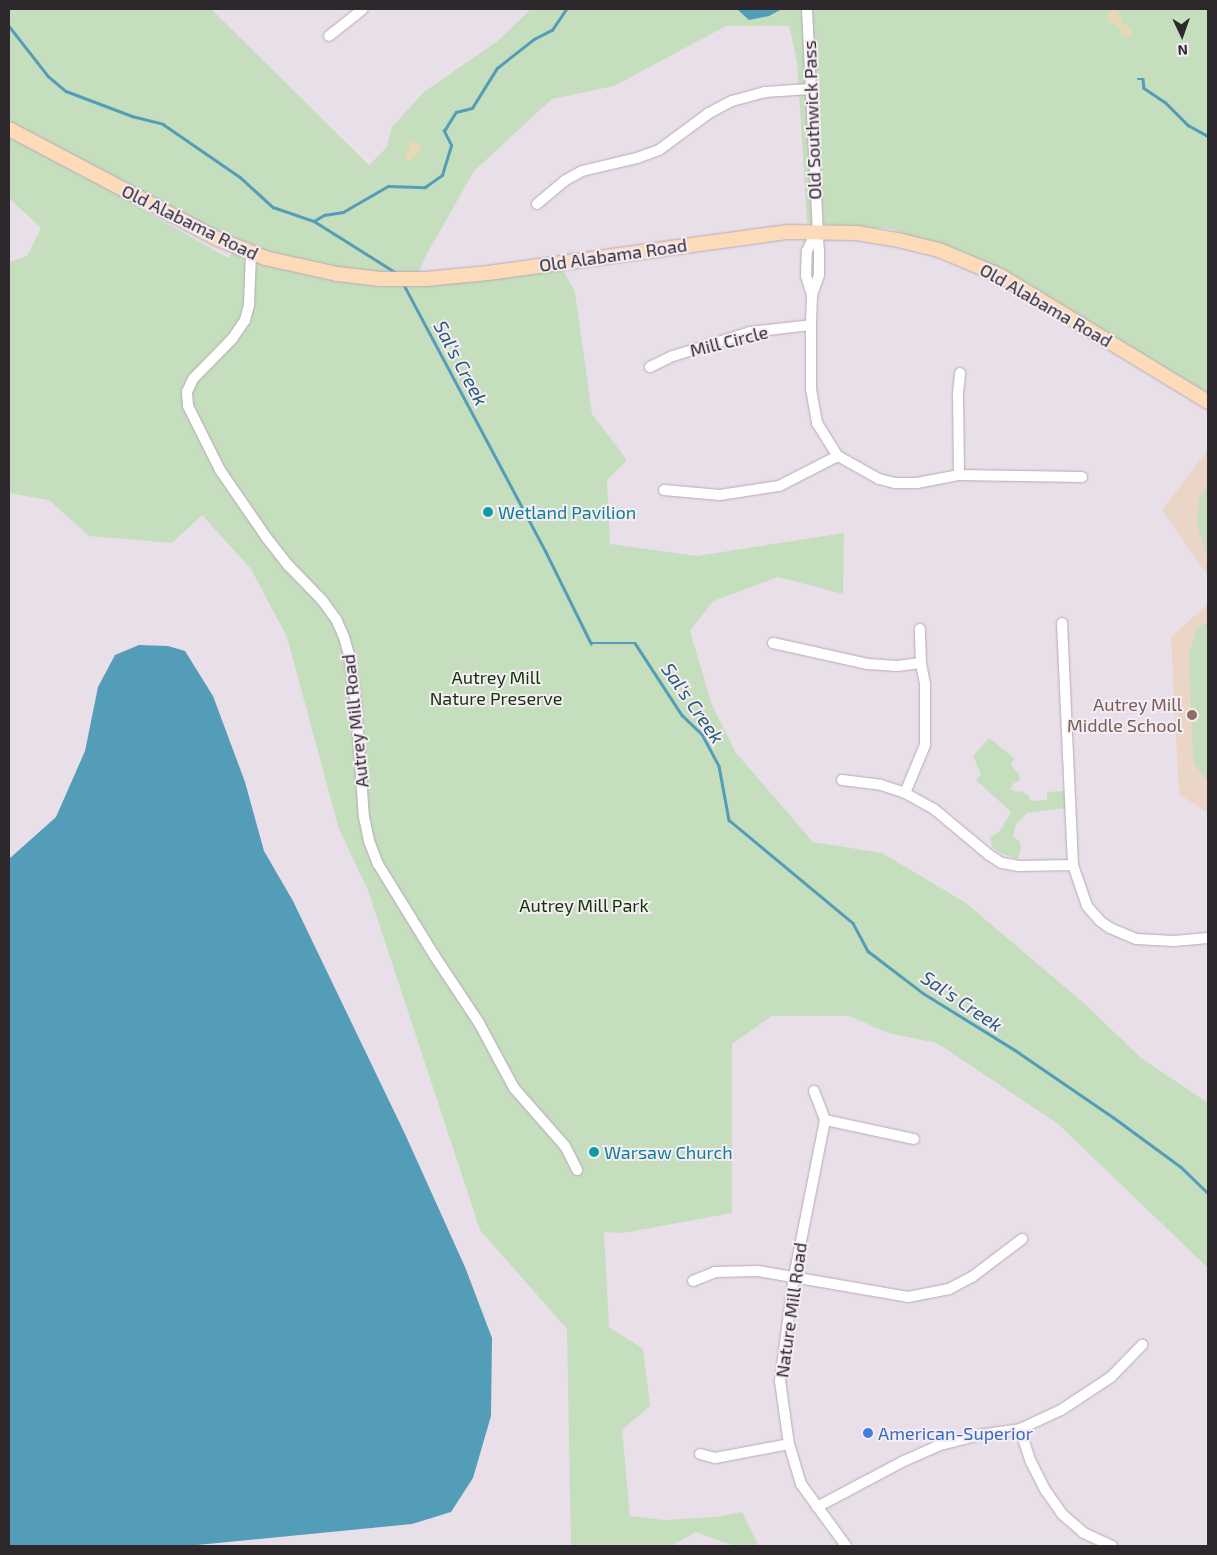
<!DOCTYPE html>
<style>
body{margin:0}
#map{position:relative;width:1217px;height:1555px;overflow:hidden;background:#e9dfe9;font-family:"Exo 2",sans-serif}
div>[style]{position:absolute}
.education>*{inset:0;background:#ead5c7}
.green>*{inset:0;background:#c5debd}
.sand>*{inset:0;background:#e3d9b4}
.water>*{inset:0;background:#549db8}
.stream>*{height:2.5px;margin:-1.25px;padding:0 1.25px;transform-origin:1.25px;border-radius:1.25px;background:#549db8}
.roads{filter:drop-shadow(0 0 1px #b5abb5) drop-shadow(0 0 1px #b5abb5)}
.street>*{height:10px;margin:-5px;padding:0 5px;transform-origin:5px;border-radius:5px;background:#fff}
.secondary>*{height:14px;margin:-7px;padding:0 7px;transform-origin:7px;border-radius:7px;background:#fedbb8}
.dots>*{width:14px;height:14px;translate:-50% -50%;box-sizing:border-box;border:2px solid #f6ecf6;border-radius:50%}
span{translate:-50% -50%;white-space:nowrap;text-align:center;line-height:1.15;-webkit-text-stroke:4px #f6ecf6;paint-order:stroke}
.street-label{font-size:18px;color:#2c282c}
.culture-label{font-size:18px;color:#0d838f}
.left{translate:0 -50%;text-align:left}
.park-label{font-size:18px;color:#0f3500}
.education-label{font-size:18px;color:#785e54}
.right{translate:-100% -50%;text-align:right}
.shop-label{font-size:18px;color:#366cbe}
.water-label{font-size:19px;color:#225d71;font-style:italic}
.frame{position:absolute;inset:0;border:10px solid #2c282c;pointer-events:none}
.north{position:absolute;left:1157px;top:10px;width:50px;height:50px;-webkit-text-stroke:4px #f6ecf6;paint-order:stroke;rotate:177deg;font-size:14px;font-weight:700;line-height:20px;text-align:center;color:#2c282c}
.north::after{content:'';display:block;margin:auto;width:18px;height:22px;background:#2c282c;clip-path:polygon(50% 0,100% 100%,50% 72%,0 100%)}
</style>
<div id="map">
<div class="education">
<i style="clip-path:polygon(1208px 450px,1208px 576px,1162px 510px)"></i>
<i style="clip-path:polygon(1208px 604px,1208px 813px,1179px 794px,1171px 637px)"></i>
</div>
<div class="green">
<i style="clip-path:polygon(evenodd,9px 9px,211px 9px,369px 165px,387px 147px,392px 127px,424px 92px,499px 40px,531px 9px,1208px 9px,1208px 405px,1023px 297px,893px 229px,807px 223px,797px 61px,789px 26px,726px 26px,614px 86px,552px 99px,474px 171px,424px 259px,417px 279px,563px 270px,575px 292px,592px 414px,627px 460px,607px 480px,610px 544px,697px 556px,844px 533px,843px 594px,778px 577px,713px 601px,690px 631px,712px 705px,736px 753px,813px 842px,882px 853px,966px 903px,1086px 1005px,1141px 1058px,1208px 1103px,1208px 1268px,1057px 1123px,937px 1043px,888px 1033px,850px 1016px,772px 1016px,732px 1044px,732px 1213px,623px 1233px,604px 1232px,609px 1327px,643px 1349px,650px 1406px,622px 1430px,630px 1516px,664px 1520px,716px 1517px,742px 1512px,759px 1546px,734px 1546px,696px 1532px,671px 1546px,571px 1546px,567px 1329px,480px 1230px,368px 890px,339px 829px,287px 637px,251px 569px,202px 515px,172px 543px,89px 536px,49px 500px,9px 493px,9px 262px,27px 256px,41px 228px,9px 198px,9px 9px,126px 200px,234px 248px,234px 249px,228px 258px,126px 200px)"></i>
<i style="clip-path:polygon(1208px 483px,1208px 559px,1198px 527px,1198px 512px,1199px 500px)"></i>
<i style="clip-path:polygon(1208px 621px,1208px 782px,1194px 764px,1193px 754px,1189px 652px,1197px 629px)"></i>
<i style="clip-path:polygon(989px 738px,1014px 758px,1011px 765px,1019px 774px,1020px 780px,1013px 784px,1010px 789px,1016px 792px,1020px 791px,1028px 795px,1031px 801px,1047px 800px,1047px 792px,1065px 791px,1065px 808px,1027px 813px,1016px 824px,1013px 836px,1020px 842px,1021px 850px,1017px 859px,998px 852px,992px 847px,990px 837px,999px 832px,1011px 812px,976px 780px,981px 774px,973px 756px)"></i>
</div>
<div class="sand">
<i style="clip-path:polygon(1112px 9px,1117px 10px,1124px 24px,1132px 28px,1132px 33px,1129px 37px,1121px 35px,1120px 28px,1107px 21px,1108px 13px)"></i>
<i style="clip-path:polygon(414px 141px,420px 144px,421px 150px,411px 160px,407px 161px,404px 156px,409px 151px,409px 144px)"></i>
</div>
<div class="water">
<i style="clip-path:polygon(737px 9px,782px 9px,769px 16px,749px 20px)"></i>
<i style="clip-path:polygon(139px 645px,168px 646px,185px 651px,213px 696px,245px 782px,264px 851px,293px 901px,405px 1134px,465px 1267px,492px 1338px,491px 1416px,473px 1478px,451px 1512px,412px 1524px,187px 1546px,9px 1546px,9px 859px,56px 817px,85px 751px,98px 687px,115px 655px)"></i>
</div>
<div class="stream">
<i style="left:9px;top:26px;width:63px;rotate:52deg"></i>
<i style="left:48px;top:76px;width:23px;rotate:40deg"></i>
<i style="left:66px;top:91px;width:71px;rotate:20.7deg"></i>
<i style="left:132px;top:116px;width:32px;rotate:14deg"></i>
<i style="left:163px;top:124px;width:93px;rotate:34.5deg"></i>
<i style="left:240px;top:177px;width:45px;rotate:42.3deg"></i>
<i style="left:273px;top:207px;width:43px;rotate:18.9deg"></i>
<i style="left:314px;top:221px;width:99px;rotate:32.2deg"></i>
<i style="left:1138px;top:79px;width:5px"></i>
<i style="left:1143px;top:79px;width:9px;rotate:84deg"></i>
<i style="left:1144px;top:88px;width:25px;rotate:34deg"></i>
<i style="left:1165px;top:102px;width:33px;rotate:45deg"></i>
<i style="left:1188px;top:125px;width:23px;rotate:29deg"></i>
<i style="left:314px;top:221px;width:12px;rotate:-31deg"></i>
<i style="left:324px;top:215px;width:19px;rotate:-9deg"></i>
<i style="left:343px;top:212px;width:52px;rotate:-30deg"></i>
<i style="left:388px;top:186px;width:37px;rotate:2deg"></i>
<i style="left:425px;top:187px;width:21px;rotate:-35deg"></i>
<i style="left:442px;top:175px;width:31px;rotate:-73deg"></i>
<i style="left:451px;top:145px;width:16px;rotate:-117deg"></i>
<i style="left:444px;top:131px;width:22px;rotate:-58deg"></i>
<i style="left:456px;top:112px;width:16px;rotate:-14deg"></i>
<i style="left:472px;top:108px;width:47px;rotate:-58deg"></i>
<i style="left:497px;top:68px;width:47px;rotate:-38.1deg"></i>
<i style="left:534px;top:39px;width:20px;rotate:-27deg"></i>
<i style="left:552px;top:30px;width:25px;rotate:-56deg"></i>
<i style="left:403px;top:283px;width:305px;rotate:62deg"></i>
<i style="left:546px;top:552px;width:102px;rotate:63.7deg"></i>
<i style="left:591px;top:643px;width:44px"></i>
<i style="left:635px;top:643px;width:86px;rotate:56.9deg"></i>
<i style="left:682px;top:715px;width:28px;rotate:44deg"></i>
<i style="left:702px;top:734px;width:36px;rotate:62deg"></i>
<i style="left:719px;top:766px;width:55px;rotate:79.5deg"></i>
<i style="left:729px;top:820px;width:161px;rotate:39.7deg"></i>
<i style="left:853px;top:923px;width:32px;rotate:62deg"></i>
<i style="left:868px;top:951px;width:69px;rotate:37.4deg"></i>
<i style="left:923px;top:993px;width:108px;rotate:31.8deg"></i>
<i style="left:1015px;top:1050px;width:119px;rotate:34.4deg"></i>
<i style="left:1113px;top:1117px;width:84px;rotate:36.3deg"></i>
<i style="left:1181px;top:1167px;width:37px;rotate:44deg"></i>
</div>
<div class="roads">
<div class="street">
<i style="left:807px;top:9px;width:242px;rotate:87.2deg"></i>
<i style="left:819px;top:251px;width:24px;rotate:90deg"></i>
<i style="left:819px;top:275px;width:21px;rotate:109deg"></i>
<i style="left:812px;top:295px;width:30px;rotate:92deg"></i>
<i style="left:811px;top:325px;width:64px;rotate:90deg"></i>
<i style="left:811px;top:389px;width:35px;rotate:80deg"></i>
<i style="left:817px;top:423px;width:39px;rotate:58deg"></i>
<i style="left:838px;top:456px;width:47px;rotate:29.3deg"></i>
<i style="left:879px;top:479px;width:16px;rotate:14deg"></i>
<i style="left:895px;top:483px;width:22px"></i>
<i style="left:917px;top:483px;width:43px;rotate:-10.8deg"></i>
<i style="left:959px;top:475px;width:123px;rotate:0.9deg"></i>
<i style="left:329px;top:36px;width:43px;rotate:-38.5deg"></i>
<i style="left:537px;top:204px;width:35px;rotate:-40deg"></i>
<i style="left:564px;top:181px;width:21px;rotate:-29deg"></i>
<i style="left:582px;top:171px;width:57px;rotate:-13.3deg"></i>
<i style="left:637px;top:158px;width:23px;rotate:-20deg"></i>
<i style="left:659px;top:150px;width:62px;rotate:-36.5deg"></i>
<i style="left:709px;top:113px;width:26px;rotate:-28deg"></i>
<i style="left:732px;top:101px;width:34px;rotate:-15deg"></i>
<i style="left:765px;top:92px;width:45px;rotate:-3.8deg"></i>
<i style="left:251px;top:253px;width:52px;rotate:92.2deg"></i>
<i style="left:249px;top:305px;width:16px;rotate:105deg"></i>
<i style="left:245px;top:320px;width:22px;rotate:124deg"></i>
<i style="left:233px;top:338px;width:57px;rotate:134.3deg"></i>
<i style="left:193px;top:379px;width:14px;rotate:115deg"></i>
<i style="left:187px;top:392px;width:14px;rotate:86deg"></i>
<i style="left:188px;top:406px;width:72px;rotate:63.4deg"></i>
<i style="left:220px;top:470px;width:81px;rotate:55.5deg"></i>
<i style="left:266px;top:537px;width:37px;rotate:52deg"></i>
<i style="left:289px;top:566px;width:47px;rotate:45.9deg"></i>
<i style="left:322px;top:600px;width:24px;rotate:54deg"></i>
<i style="left:336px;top:619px;width:20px;rotate:66deg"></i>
<i style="left:344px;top:637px;width:18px;rotate:74deg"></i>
<i style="left:349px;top:654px;width:50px;rotate:82deg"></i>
<i style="left:356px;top:704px;width:113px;rotate:86deg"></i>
<i style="left:364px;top:817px;width:25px;rotate:78deg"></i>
<i style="left:369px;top:841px;width:25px;rotate:69deg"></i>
<i style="left:378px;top:864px;width:107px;rotate:58.4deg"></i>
<i style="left:434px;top:955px;width:82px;rotate:56.5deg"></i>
<i style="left:479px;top:1023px;width:74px;rotate:61.7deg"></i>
<i style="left:514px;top:1088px;width:77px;rotate:48.7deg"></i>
<i style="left:565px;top:1146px;width:27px;rotate:63deg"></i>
<i style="left:812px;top:295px;width:21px;rotate:-107deg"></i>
<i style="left:806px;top:275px;width:24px;rotate:-88deg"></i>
<i style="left:807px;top:251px;width:21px;rotate:-65deg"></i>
<i style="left:650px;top:367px;width:25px;rotate:-26deg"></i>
<i style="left:673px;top:356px;width:81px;rotate:-17.3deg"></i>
<i style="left:750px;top:332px;width:61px;rotate:-6.5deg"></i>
<i style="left:959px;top:475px;width:82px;rotate:-90.7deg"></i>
<i style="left:958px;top:393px;width:20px;rotate:-84deg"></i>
<i style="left:664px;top:490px;width:56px;rotate:5.1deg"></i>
<i style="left:720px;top:495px;width:60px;rotate:-8.7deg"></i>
<i style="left:779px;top:486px;width:66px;rotate:-27deg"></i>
<i style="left:1062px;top:623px;width:242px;rotate:87.4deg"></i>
<i style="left:1073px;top:865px;width:43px;rotate:71.1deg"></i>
<i style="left:1087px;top:906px;width:20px;rotate:49deg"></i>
<i style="left:1100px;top:921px;width:12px;rotate:35deg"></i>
<i style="left:1110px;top:928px;width:28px;rotate:23deg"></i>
<i style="left:1136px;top:939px;width:38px;rotate:3deg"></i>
<i style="left:1174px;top:941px;width:34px;rotate:-5deg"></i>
<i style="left:773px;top:643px;width:97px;rotate:12.5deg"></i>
<i style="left:868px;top:664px;width:29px;rotate:4deg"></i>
<i style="left:897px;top:666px;width:24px;rotate:-7deg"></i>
<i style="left:842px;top:780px;width:39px;rotate:7deg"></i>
<i style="left:881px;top:785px;width:25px;rotate:18deg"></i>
<i style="left:905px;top:793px;width:33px;rotate:29deg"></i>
<i style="left:934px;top:809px;width:72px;rotate:39.9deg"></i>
<i style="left:989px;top:855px;width:15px;rotate:32deg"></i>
<i style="left:1002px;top:863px;width:17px;rotate:10deg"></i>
<i style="left:1019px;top:866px;width:54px;rotate:-1.1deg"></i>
<i style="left:905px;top:793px;width:52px;rotate:-67.4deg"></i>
<i style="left:925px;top:745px;width:61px;rotate:-90deg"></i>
<i style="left:925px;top:684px;width:21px;rotate:-101deg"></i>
<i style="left:921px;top:663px;width:34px;rotate:-92deg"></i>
<i style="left:814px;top:1091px;width:31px;rotate:69deg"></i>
<i style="left:825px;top:1120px;width:159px;rotate:101.2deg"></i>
<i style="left:794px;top:1276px;width:106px;rotate:97.6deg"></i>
<i style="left:780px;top:1381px;width:64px;rotate:81.9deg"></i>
<i style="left:789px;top:1444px;width:42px;rotate:73.3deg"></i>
<i style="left:801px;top:1484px;width:77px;rotate:54deg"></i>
<i style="left:825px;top:1120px;width:91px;rotate:12.1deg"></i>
<i style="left:693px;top:1281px;width:24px;rotate:-22deg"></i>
<i style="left:715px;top:1272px;width:43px;rotate:-1.3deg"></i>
<i style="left:758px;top:1271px;width:152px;rotate:9.8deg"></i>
<i style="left:908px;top:1297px;width:42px;rotate:-11deg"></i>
<i style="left:949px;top:1289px;width:26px;rotate:-28deg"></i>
<i style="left:972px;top:1277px;width:63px;rotate:-37.2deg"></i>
<i style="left:1020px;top:1429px;width:35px;rotate:72deg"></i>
<i style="left:1031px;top:1462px;width:33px;rotate:63deg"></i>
<i style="left:1046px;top:1491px;width:28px;rotate:55deg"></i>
<i style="left:1062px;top:1514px;width:29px;rotate:41deg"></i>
<i style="left:1084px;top:1533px;width:31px;rotate:25deg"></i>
<i style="left:700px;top:1454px;width:16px;rotate:15deg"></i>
<i style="left:715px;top:1458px;width:75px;rotate:-10.7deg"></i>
<i style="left:817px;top:1507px;width:98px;rotate:-27.9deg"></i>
<i style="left:904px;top:1461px;width:36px;rotate:-24deg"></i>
<i style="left:937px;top:1446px;width:43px;rotate:-14.7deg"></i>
<i style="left:979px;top:1435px;width:41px;rotate:-8.3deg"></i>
<i style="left:1020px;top:1429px;width:45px;rotate:-24.9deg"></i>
<i style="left:1061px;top:1410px;width:60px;rotate:-33.4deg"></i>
<i style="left:1111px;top:1377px;width:45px;rotate:-45.9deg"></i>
</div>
<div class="secondary">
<i style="left:9px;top:129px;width:236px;rotate:27.8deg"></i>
<i style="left:218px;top:239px;width:51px;rotate:22deg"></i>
<i style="left:265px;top:258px;width:74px;rotate:12.5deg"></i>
<i style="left:337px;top:274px;width:44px;rotate:6.5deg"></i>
<i style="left:381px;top:279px;width:45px"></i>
<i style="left:426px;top:279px;width:62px;rotate:-5.5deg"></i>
<i style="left:488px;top:273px;width:303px;rotate:-7.8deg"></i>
<i style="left:788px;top:232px;width:69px;rotate:0.8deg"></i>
<i style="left:857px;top:233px;width:42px;rotate:9.7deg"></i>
<i style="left:898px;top:240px;width:42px;rotate:13.7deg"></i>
<i style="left:939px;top:250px;width:67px;rotate:22.8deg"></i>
<i style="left:1001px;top:276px;width:242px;rotate:31.3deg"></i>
</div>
</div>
<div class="dots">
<i style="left:488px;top:512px;background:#0f9aa8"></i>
<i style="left:1192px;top:715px;background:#8d6e63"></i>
<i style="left:594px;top:1152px;background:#0f9aa8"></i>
<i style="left:868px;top:1433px;background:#3f7fe0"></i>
</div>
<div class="street-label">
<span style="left:812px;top:120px;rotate:-92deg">Old Southwick Pass</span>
<span style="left:190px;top:222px;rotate:26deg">Old Alabama Road</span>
<span style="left:613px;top:255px;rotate:-8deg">Old Alabama Road</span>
<span style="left:1046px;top:305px;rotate:30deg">Old Alabama Road</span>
<span style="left:729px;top:341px;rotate:-14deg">Mill Circle</span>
<span style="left:355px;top:721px;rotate:-96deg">Autrey Mill Road</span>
<span style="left:791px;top:1310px;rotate:-82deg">Nature Mill Road</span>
</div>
<div class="culture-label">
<span class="left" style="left:498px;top:512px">Wetland Pavilion</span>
<span class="left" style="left:604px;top:1152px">Warsaw Church</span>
</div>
<div class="park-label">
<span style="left:496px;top:688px">Autrey Mill<br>Nature Preserve</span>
<span style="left:584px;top:905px">Autrey Mill Park</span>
</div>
<div class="education-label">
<span class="right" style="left:1182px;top:715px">Autrey Mill<br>Middle School</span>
</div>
<div class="shop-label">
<span class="left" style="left:878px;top:1433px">American-Superior</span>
</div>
<div class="water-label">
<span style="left:461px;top:363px;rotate:62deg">Sal's Creek</span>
<span style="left:693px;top:703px;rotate:55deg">Sal's Creek</span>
<span style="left:962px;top:1001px;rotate:34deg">Sal's Creek</span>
</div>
<div class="frame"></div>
<div class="north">N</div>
</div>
